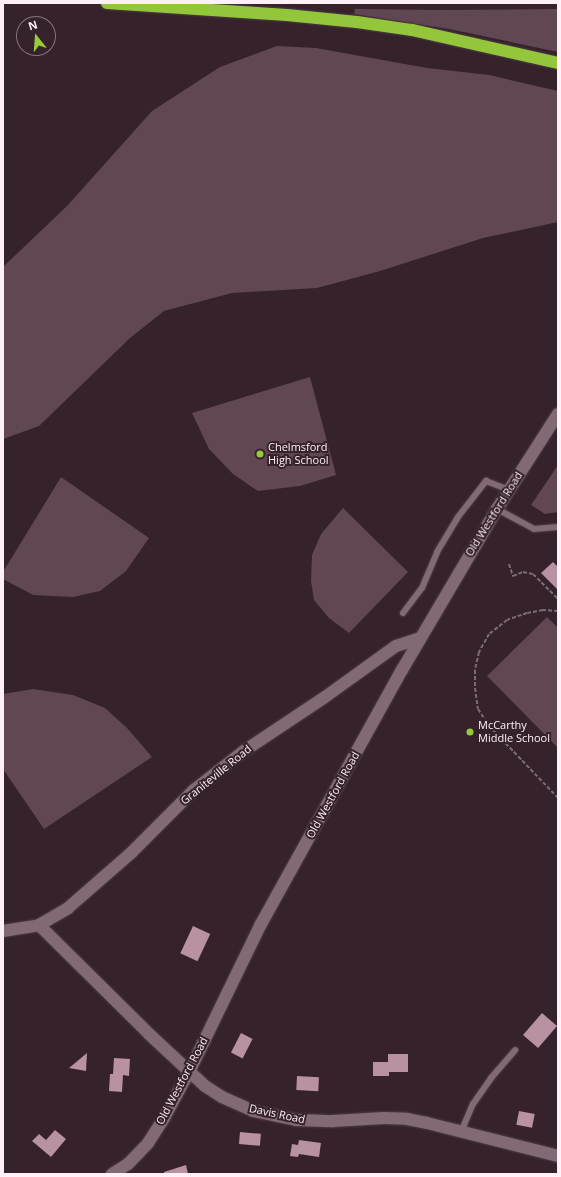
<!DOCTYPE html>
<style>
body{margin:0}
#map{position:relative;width:561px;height:1177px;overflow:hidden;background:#36222b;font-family:"Open Sans",sans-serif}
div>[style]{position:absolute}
.green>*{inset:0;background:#604753}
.building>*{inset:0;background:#b891a2;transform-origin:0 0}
.path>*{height:2px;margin-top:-1px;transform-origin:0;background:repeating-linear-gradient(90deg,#7d6b73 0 4px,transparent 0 6px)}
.roads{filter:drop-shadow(0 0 1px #4e3d46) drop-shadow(0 0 1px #4e3d46)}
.lane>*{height:6px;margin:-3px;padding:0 3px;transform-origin:3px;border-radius:3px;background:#826a74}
.street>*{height:12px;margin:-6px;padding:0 6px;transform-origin:6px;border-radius:6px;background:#826a74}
.secondary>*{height:12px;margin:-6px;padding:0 6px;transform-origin:6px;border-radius:6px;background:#826a74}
.highway>*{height:12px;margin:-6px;padding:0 6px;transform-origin:6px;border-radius:6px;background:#93c63a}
.dots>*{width:11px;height:11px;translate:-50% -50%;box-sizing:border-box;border:2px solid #36222b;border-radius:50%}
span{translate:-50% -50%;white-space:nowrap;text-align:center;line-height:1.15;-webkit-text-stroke:4px #36222b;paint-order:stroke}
.poi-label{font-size:11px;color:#fef0f6}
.left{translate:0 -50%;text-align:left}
.street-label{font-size:11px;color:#fef0f6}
.frame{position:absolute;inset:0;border:4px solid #fef0f6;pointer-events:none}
.north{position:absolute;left:16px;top:16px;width:40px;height:40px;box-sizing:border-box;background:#36222b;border:1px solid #86747c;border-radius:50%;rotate:343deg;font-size:11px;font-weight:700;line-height:16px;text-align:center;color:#fef0f6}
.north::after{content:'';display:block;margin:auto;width:14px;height:18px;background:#96cc39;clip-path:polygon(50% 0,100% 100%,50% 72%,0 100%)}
</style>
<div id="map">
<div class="green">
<i style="clip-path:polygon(355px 9px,441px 10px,558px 9px,558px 52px,449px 29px,354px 14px)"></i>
<i style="clip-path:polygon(277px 46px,316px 48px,427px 68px,489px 75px,558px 91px,558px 222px,483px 238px,380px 271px,317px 288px,232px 293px,164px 311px,130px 338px,39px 426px,3px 439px,3px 267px,68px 205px,152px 111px,220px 67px)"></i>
<i style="clip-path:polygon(310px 377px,336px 475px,300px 486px,258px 491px,233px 474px,209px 449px,192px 413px)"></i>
<i style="clip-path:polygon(558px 465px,558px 512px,545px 514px,531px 505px)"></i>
<i style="clip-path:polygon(61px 477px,149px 538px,126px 571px,100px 591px,73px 597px,33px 595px,3px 579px,3px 572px)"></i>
<i style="clip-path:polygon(343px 508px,408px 572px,349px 633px,329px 618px,314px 600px,311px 581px,312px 555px,321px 534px)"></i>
<i style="clip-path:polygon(547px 617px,558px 628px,558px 748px,487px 676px)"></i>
<i style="clip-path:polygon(33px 689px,73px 695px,105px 708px,127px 728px,152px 757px,44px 829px,3px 769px,3px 694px)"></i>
</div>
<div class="building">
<i style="clip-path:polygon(553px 562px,558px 567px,558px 590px,541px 573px)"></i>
<i style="left:193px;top:926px;width:19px;height:30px;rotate:25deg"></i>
<i style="left:542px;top:1013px;width:20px;height:29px;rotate:41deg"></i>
<i style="left:241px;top:1033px;width:13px;height:22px;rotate:27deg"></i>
<i style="clip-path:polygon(87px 1053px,86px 1071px,69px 1068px)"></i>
<i style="clip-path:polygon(388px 1054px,408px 1054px,408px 1072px,389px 1072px,389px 1076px,373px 1076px,373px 1062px,388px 1062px)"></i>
<i style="clip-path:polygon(114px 1058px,130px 1059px,129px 1076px,123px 1075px,122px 1092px,109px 1091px,110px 1074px,113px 1074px)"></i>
<i style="left:297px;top:1076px;width:22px;height:14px;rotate:3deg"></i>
<i style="left:519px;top:1111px;width:16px;height:14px;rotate:11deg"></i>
<i style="clip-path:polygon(55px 1130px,66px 1139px,51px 1157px,32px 1141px,39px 1134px,46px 1140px)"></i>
<i style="left:240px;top:1132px;width:21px;height:12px;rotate:5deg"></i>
<i style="clip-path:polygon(299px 1140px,321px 1143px,319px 1157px,299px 1154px,298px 1157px,290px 1156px,292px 1144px,298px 1145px)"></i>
<i style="clip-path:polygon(186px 1165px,188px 1174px,164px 1174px,164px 1172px)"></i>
</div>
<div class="path">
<i style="left:509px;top:564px;width:13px;rotate:72deg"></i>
<i style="left:513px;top:576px;width:11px;rotate:-22deg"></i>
<i style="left:523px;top:572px;width:10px;rotate:11deg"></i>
<i style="left:533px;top:574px;width:35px;rotate:45deg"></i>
<i style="left:558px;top:611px;width:15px;rotate:-176deg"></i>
<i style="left:543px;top:610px;width:16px;rotate:169deg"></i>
<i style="left:527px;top:613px;width:21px;rotate:161deg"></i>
<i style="left:507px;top:620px;width:23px;rotate:142deg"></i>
<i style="left:489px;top:634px;width:21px;rotate:119deg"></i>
<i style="left:479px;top:652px;width:18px;rotate:103deg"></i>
<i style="left:475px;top:670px;width:18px;rotate:90deg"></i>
<i style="left:475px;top:688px;width:21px;rotate:82deg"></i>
<i style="left:478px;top:709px;width:20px;rotate:57deg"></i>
<i style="left:489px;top:726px;width:100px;rotate:46.2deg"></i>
</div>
<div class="roads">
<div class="lane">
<i style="left:497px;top:509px;width:42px;rotate:28.4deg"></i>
<i style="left:534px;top:529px;width:24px;rotate:-5deg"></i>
<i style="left:403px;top:613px;width:31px;rotate:-53deg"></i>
<i style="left:422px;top:588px;width:39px;rotate:-67deg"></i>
<i style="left:437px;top:552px;width:41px;rotate:-59deg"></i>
<i style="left:458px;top:517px;width:46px;rotate:-52.1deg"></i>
<i style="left:486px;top:481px;width:25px;rotate:21deg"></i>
<i style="left:461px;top:1132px;width:30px;rotate:-67deg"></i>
<i style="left:473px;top:1104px;width:32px;rotate:-55deg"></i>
<i style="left:491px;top:1078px;width:37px;rotate:-49deg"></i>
</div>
<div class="street">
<i style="left:39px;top:925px;width:155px;rotate:44.7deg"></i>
<i style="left:149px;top:1034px;width:76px;rotate:42.9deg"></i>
<i style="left:205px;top:1086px;width:20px;rotate:33deg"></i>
<i style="left:222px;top:1097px;width:34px;rotate:24deg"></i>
<i style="left:253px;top:1111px;width:44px;rotate:11.8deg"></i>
<i style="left:296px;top:1120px;width:37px;rotate:2deg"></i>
<i style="left:333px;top:1121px;width:51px;rotate:-3.4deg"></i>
<i style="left:384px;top:1118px;width:23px;rotate:2deg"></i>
<i style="left:407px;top:1119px;width:20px;rotate:11deg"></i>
<i style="left:427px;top:1123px;width:135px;rotate:14.1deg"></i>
</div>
<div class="secondary">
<i style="left:3px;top:931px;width:36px;rotate:-9deg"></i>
<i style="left:39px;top:925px;width:34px;rotate:-30deg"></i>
<i style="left:68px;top:908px;width:84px;rotate:-41.1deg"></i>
<i style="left:131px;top:853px;width:89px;rotate:-45deg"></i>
<i style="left:194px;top:790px;width:63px;rotate:-38deg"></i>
<i style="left:244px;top:751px;width:97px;rotate:-33.7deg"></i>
<i style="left:325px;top:697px;width:87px;rotate:-35.7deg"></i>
<i style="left:396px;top:646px;width:25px;rotate:-18deg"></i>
<i style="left:112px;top:1174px;width:19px;rotate:-32deg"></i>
<i style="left:128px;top:1164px;width:29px;rotate:-46deg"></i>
<i style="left:148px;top:1143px;width:30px;rotate:-57deg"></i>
<i style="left:164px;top:1118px;width:55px;rotate:-61.6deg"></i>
<i style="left:190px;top:1070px;width:162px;rotate:-64.1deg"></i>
<i style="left:261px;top:924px;width:291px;rotate:-61deg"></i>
<i style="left:402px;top:670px;width:187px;rotate:-59.5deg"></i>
<i style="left:497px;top:509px;width:113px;rotate:-57.3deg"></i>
</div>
<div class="highway">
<i style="left:107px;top:3px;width:180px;rotate:3.8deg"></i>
<i style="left:287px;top:15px;width:70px;rotate:5.7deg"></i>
<i style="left:357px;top:22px;width:56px;rotate:8.3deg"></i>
<i style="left:412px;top:30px;width:150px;rotate:12.7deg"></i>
</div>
</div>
<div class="dots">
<i style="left:260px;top:454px;background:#96cc39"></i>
<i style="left:470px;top:732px;background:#96cc39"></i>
</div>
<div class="poi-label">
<span class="left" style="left:268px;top:454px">Chelmsford<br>High School</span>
<span class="left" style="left:478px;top:732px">McCarthy<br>Middle School</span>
</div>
<div class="street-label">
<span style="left:494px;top:514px;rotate:-58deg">Old Westford Road</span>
<span style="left:216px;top:775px;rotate:-39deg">Graniteville Road</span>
<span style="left:333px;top:795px;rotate:-61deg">Old Westford Road</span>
<span style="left:182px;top:1081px;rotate:-62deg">Old Westford Road</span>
<span style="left:277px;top:1114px;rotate:12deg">Davis Road</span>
</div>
<div class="frame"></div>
<div class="north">N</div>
</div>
